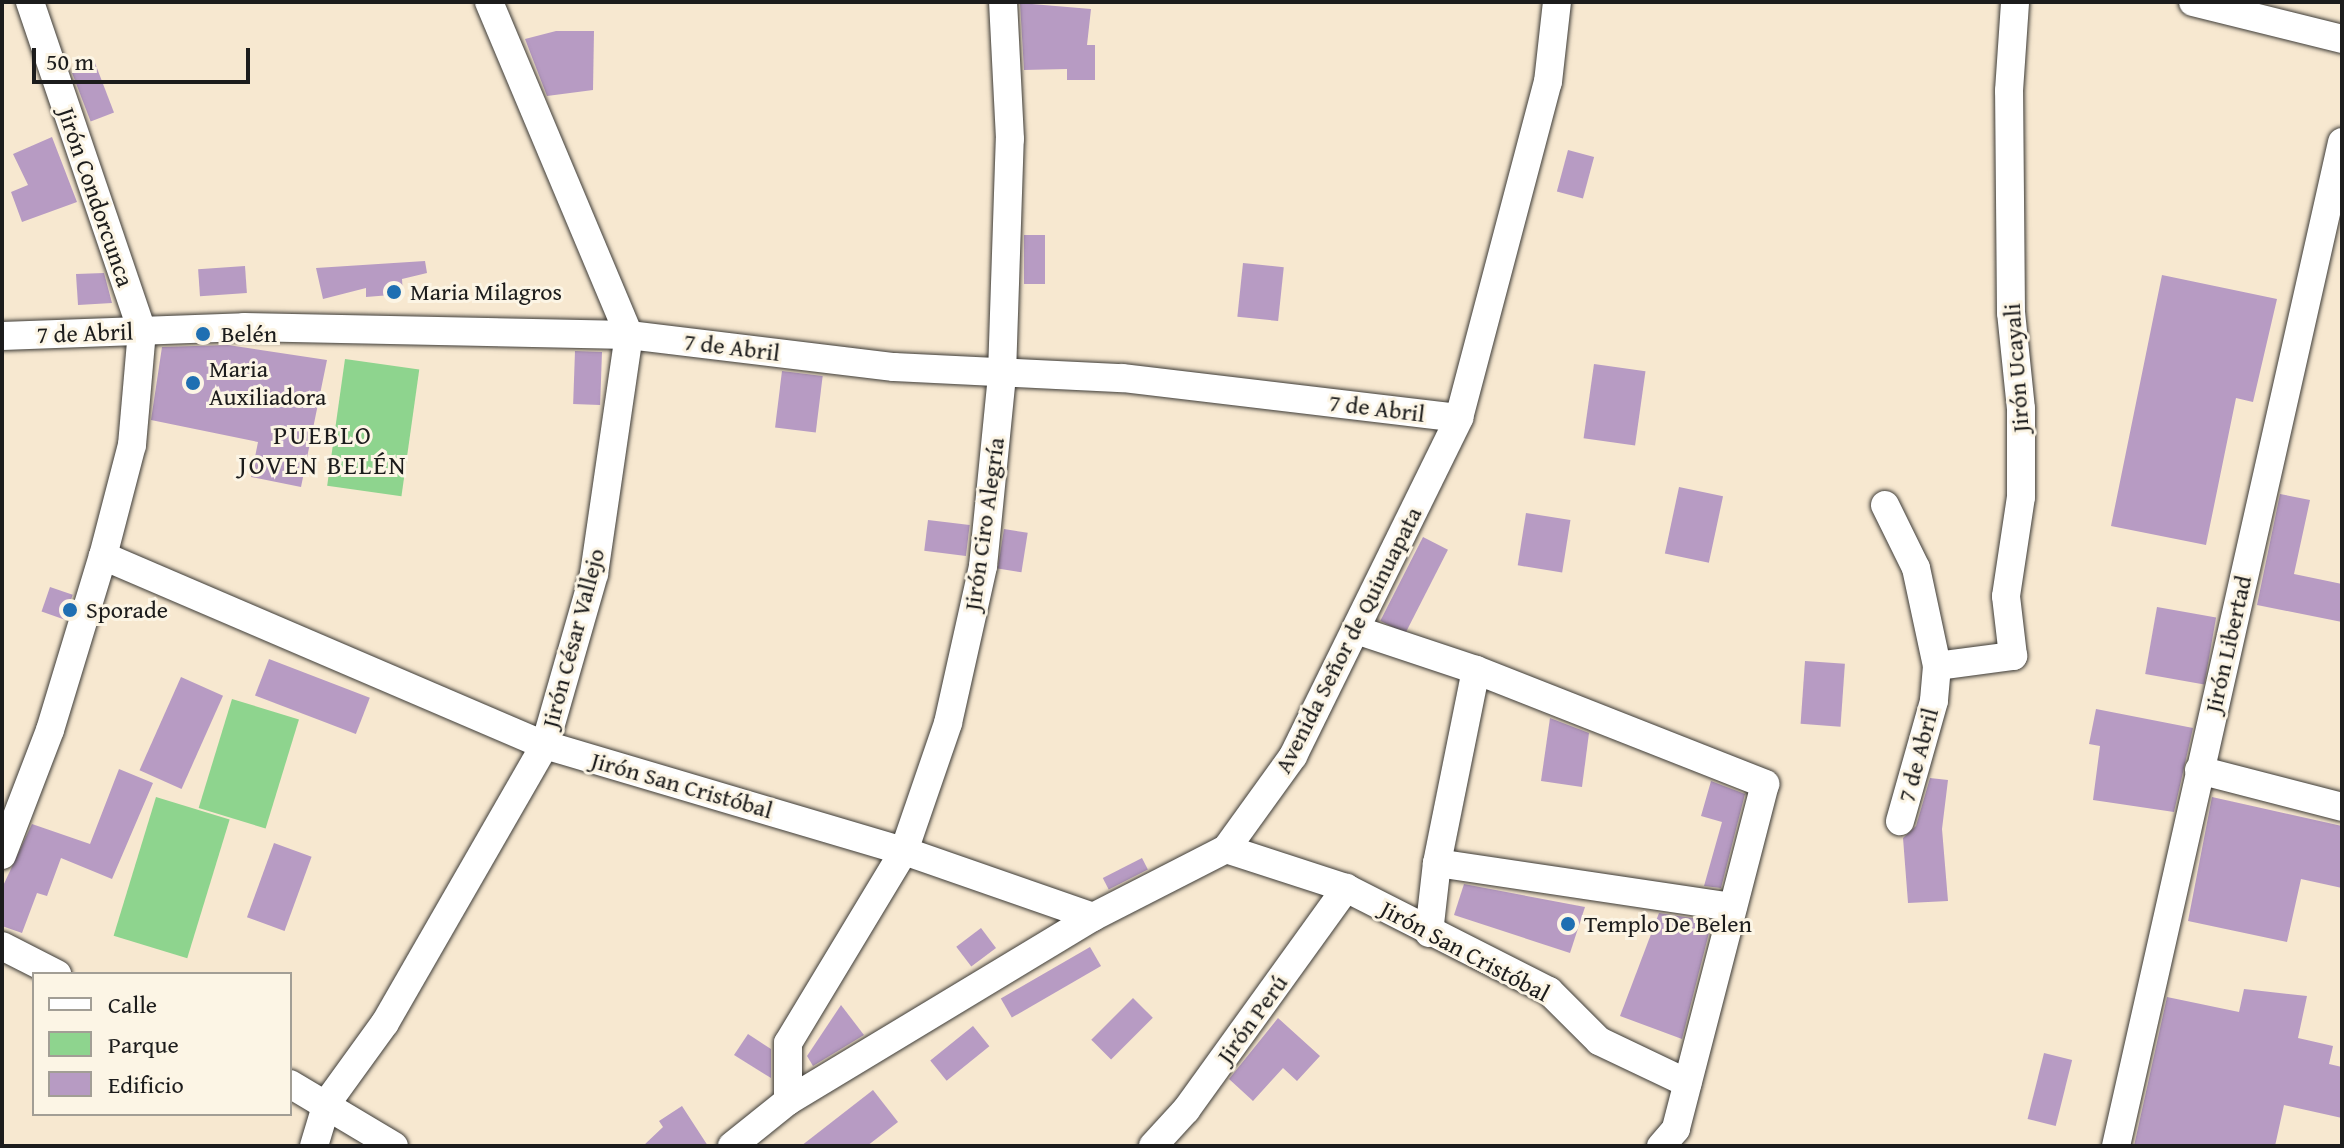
<!DOCTYPE html>
<meta charset="utf-8">
<style>
body{margin:0}
#map{position:relative;width:2344px;height:1148px;overflow:hidden;background:#f7e8d0;font-family:"Gentium Book Plus",serif}
div>[style]{position:absolute}
.green>*{inset:0;background:#8ed48e;transform-origin:0 0}
.building>*{inset:0;background:#b79bc3;transform-origin:0 0}
.roads{filter:drop-shadow(0 0 2px #3d3b37) drop-shadow(0 0 2px #3d3b37)}
.minor>*{height:28px;margin:-14px;padding:0 14px;transform-origin:14px;border-radius:14px;background:#fff}
.dots>*{width:22px;height:22px;translate:-50% -50%;box-sizing:border-box;border:4px solid #fcf5e5;border-radius:50%}
span{translate:-50% -50%;white-space:nowrap;text-align:center;line-height:1.15;-webkit-text-stroke:6px #fcf5e5;paint-order:stroke}
.street-label{font-size:24px;color:#1c1c1c}
.poi-label{font-size:24px;color:#1c1c1c}
.left{translate:0 -50%;text-align:left}
.neighbourhood-label{font-size:26px;color:#1c1c1c;letter-spacing:2px}
.frame{position:absolute;inset:0;border:4px solid #1c1c1c;pointer-events:none}
.legend{position:absolute;left:32px;top:972px;width:260px;height:144px;box-sizing:border-box;background:#fcf5e5;border:2px solid #a29e95;margin:0;padding:10px 14px;list-style:none;font-size:24px;color:#1c1c1c}
.legend li{display:flex;align-items:center;gap:16px;height:40px}
.legend b{width:40px;border:2px solid #a29e95}
.scale{position:absolute;left:32px;top:48px;width:218px;height:36px;box-sizing:border-box;border:4px solid #1c1c1c;border-top:0;padding-left:10px;font-size:24px;line-height:28px;white-space:nowrap;color:#1c1c1c;-webkit-text-stroke:6px #fcf5e5;paint-order:stroke}
</style>
<div id="map">
<div class="green">
<i style="left:345px;top:359px;width:75px;height:128px;rotate:8deg"></i>
<i style="left:232px;top:699px;width:70px;height:114px;rotate:17deg"></i>
<i style="left:156px;top:797px;width:77px;height:145px;rotate:17deg"></i>
</div>
<div class="building">
<i style="clip-path:polygon(1020px 3px,1091px 9px,1087px 45px,1095px 45px,1095px 80px,1067px 80px,1067px 69px,1024px 70px)"></i>
<i style="clip-path:polygon(556px 31px,594px 31px,593px 90px,547px 96px,525px 39px)"></i>
<i style="left:95px;top:63px;width:53px;height:25px;rotate:69deg"></i>
<i style="clip-path:polygon(52px 137px,77px 202px,22px 222px,11px 192px,28px 185px,13px 154px)"></i>
<i style="left:1568px;top:150px;width:27px;height:43px;rotate:15deg"></i>
<i style="left:1024px;top:235px;width:21px;height:49px"></i>
<i style="clip-path:polygon(425px 261px,427px 273px,402px 279px,403px 294px,366px 297px,366px 288px,323px 299px,316px 268px)"></i>
<i style="left:1243px;top:263px;width:41px;height:54px;rotate:6deg"></i>
<i style="left:245px;top:266px;width:27px;height:47px;rotate:86deg"></i>
<i style="clip-path:polygon(104px 273px,112px 303px,78px 305px,76px 274px)"></i>
<i style="clip-path:polygon(2162px 275px,2277px 299px,2253px 402px,2236px 398px,2206px 545px,2111px 526px)"></i>
<i style="clip-path:polygon(228px 345px,327px 360px,301px 487px,251px 477px,258px 442px,151px 420px,162px 347px)"></i>
<i style="left:575px;top:351px;width:27px;height:53px;rotate:2deg"></i>
<i style="left:1594px;top:364px;width:52px;height:75px;rotate:8deg"></i>
<i style="left:782px;top:371px;width:41px;height:57px;rotate:7deg"></i>
<i style="left:1679px;top:487px;width:45px;height:68px;rotate:12deg"></i>
<i style="clip-path:polygon(2280px 494px,2310px 500px,2294px 574px,2342px 584px,2342px 622px,2257px 605px)"></i>
<i style="left:1526px;top:513px;width:45px;height:53px;rotate:9deg"></i>
<i style="left:928px;top:520px;width:42px;height:31px;rotate:7deg"></i>
<i style="left:1004px;top:529px;width:24px;height:40px;rotate:9deg"></i>
<i style="left:1423px;top:537px;width:28px;height:94px;rotate:27deg"></i>
<i style="left:50px;top:587px;width:24px;height:26px;rotate:19deg"></i>
<i style="left:2157px;top:607px;width:60px;height:68px;rotate:10deg"></i>
<i style="left:269px;top:659px;width:108px;height:39px;rotate:21deg"></i>
<i style="left:1805px;top:661px;width:40px;height:63px;rotate:4deg"></i>
<i style="left:181px;top:677px;width:46px;height:102px;rotate:24deg"></i>
<i style="clip-path:polygon(2096px 709px,2193px 728px,2174px 812px,2093px 800px,2100px 746px,2089px 744px)"></i>
<i style="clip-path:polygon(1550px 718px,1589px 733px,1582px 787px,1541px 781px)"></i>
<i style="clip-path:polygon(119px 769px,153px 783px,112px 879px,61px 858px,47px 896px,37px 893px,22px 933px,2px 926px,2px 888px,32px 824px,90px 844px)"></i>
<i style="clip-path:polygon(1930px 778px,1948px 780px,1942px 829px,1948px 901px,1908px 903px,1903px 838px,1916px 826px)"></i>
<i style="clip-path:polygon(1711px 781px,1745px 794px,1721px 888px,1704px 886px,1722px 822px,1701px 816px)"></i>
<i style="clip-path:polygon(2212px 797px,2342px 826px,2342px 888px,2301px 879px,2287px 942px,2188px 921px)"></i>
<i style="left:274px;top:843px;width:40px;height:79px;rotate:20deg"></i>
<i style="left:1142px;top:858px;width:13px;height:44px;rotate:63deg"></i>
<i style="clip-path:polygon(1464px 884px,1585px 907px,1570px 953px,1454px 915px)"></i>
<i style="clip-path:polygon(1659px 913px,1712px 921px,1682px 1039px,1620px 1016px)"></i>
<i style="left:981px;top:928px;width:25px;height:31px;rotate:53deg"></i>
<i style="left:1090px;top:947px;width:22px;height:103px;rotate:60deg"></i>
<i style="clip-path:polygon(2244px 989px,2307px 996px,2298px 1038px,2333px 1046px,2329px 1064px,2342px 1067px,2342px 1118px,2284px 1105px,2275px 1146px,2134px 1146px,2167px 997px,2239px 1012px)"></i>
<i style="left:1133px;top:998px;width:28px;height:59px;rotate:45deg"></i>
<i style="clip-path:polygon(841px 1005px,864px 1035px,813px 1066px,807px 1056px)"></i>
<i style="clip-path:polygon(1278px 1018px,1320px 1056px,1297px 1081px,1283px 1068px,1253px 1101px,1229px 1079px)"></i>
<i style="left:973px;top:1026px;width:26px;height:55px;rotate:51deg"></i>
<i style="clip-path:polygon(748px 1034px,771px 1049px,771px 1078px,734px 1055px)"></i>
<i style="left:2044px;top:1053px;width:29px;height:68px;rotate:14deg"></i>
<i style="clip-path:polygon(873px 1090px,898px 1122px,867px 1146px,801px 1146px)"></i>
<i style="clip-path:polygon(682px 1106px,708px 1146px,643px 1146px,663px 1127px,659px 1121px)"></i>
</div>
<div class="roads">
<div class="minor">
<i style="left:2193px;top:2px;width:154px;rotate:13.9deg"></i>
<i style="left:2px;top:336px;width:242px;rotate:-2.1deg"></i>
<i style="left:244px;top:327px;width:385px;rotate:1.2deg"></i>
<i style="left:629px;top:335px;width:267px;rotate:6.9deg"></i>
<i style="left:894px;top:367px;width:229px;rotate:2.8deg"></i>
<i style="left:1123px;top:378px;width:338px;rotate:6.8deg"></i>
<i style="left:1885px;top:505px;width:70px;rotate:63.8deg"></i>
<i style="left:1916px;top:568px;width:100px;rotate:77.9deg"></i>
<i style="left:1937px;top:666px;width:35px;rotate:95deg"></i>
<i style="left:1934px;top:701px;width:125px;rotate:105.8deg"></i>
<i style="left:103px;top:556px;width:481px;rotate:23.2deg"></i>
<i style="left:545px;top:745px;width:374px;rotate:16.5deg"></i>
<i style="left:904px;top:851px;width:200px;rotate:19.2deg"></i>
<i style="left:1356px;top:630px;width:126px;rotate:18.4deg"></i>
<i style="left:1476px;top:670px;width:311px;rotate:21.5deg"></i>
<i style="left:1765px;top:784px;width:356px;rotate:104.5deg"></i>
<i style="left:1676px;top:1129px;width:23px;rotate:131deg"></i>
<i style="left:1937px;top:666px;width:77px;rotate:-7.5deg"></i>
<i style="left:2013px;top:656px;width:60px;rotate:-96.7deg"></i>
<i style="left:2006px;top:596px;width:100px;rotate:-81.4deg"></i>
<i style="left:2021px;top:497px;width:88px;rotate:-90deg"></i>
<i style="left:2021px;top:409px;width:97px;rotate:-95.9deg"></i>
<i style="left:2011px;top:313px;width:222px;rotate:-90.5deg"></i>
<i style="left:2009px;top:91px;width:89px;rotate:-86.1deg"></i>
<i style="left:2199px;top:770px;width:148px;rotate:14.5deg"></i>
<i style="left:1226px;top:849px;width:126px;rotate:18deg"></i>
<i style="left:1346px;top:888px;width:228px;rotate:26.9deg"></i>
<i style="left:1549px;top:991px;width:71px;rotate:45deg"></i>
<i style="left:1599px;top:1041px;width:98px;rotate:25.5deg"></i>
<i style="left:2px;top:855px;width:134px;rotate:-69deg"></i>
<i style="left:50px;top:730px;width:182px;rotate:-73.1deg"></i>
<i style="left:103px;top:556px;width:115px;rotate:-75.4deg"></i>
<i style="left:132px;top:445px;width:114px;rotate:-85deg"></i>
<i style="left:142px;top:331px;width:348px;rotate:-108.8deg"></i>
<i style="left:1437px;top:863px;width:299px;rotate:8.5deg"></i>
<i style="left:1429px;top:933px;width:70px;rotate:-83.5deg"></i>
<i style="left:1437px;top:863px;width:197px;rotate:-78.6deg"></i>
<i style="left:2px;top:946px;width:62px;rotate:27deg"></i>
<i style="left:290px;top:1084px;width:121px;rotate:30.8deg"></i>
<i style="left:788px;top:1101px;width:58px;rotate:-90deg"></i>
<i style="left:788px;top:1043px;width:224px;rotate:-58.9deg"></i>
<i style="left:904px;top:851px;width:135px;rotate:-71deg"></i>
<i style="left:948px;top:723px;width:161px;rotate:-77.4deg"></i>
<i style="left:983px;top:566px;width:193px;rotate:-84.3deg"></i>
<i style="left:1002px;top:374px;width:235px;rotate:-88.1deg"></i>
<i style="left:1010px;top:139px;width:137px;rotate:-92.9deg"></i>
<i style="left:314px;top:1146px;width:45px;rotate:-73.2deg"></i>
<i style="left:327px;top:1103px;width:99px;rotate:-54.1deg"></i>
<i style="left:385px;top:1023px;width:321px;rotate:-60.1deg"></i>
<i style="left:545px;top:745px;width:178px;rotate:-74deg"></i>
<i style="left:594px;top:574px;width:242px;rotate:-81.7deg"></i>
<i style="left:629px;top:335px;width:361px;rotate:-112.8deg"></i>
<i style="left:732px;top:1146px;width:72px;rotate:-38.8deg"></i>
<i style="left:788px;top:1101px;width:356px;rotate:-31.1deg"></i>
<i style="left:1093px;top:917px;width:149px;rotate:-27.1deg"></i>
<i style="left:1226px;top:849px;width:115px;rotate:-54.2deg"></i>
<i style="left:1293px;top:756px;width:377px;rotate:-63.8deg"></i>
<i style="left:1459px;top:418px;width:348px;rotate:-75.2deg"></i>
<i style="left:1548px;top:82px;width:81px;rotate:-83.6deg"></i>
<i style="left:1153px;top:1146px;width:49px;rotate:-47.5deg"></i>
<i style="left:1186px;top:1110px;width:274px;rotate:-54.2deg"></i>
<i style="left:2116px;top:1146px;width:1029px;rotate:-77.31deg"></i>
</div>
</div>
<div class="dots">
<i style="left:394px;top:292px;background:#1f6fb2"></i>
<i style="left:203px;top:334px;background:#1f6fb2"></i>
<i style="left:193px;top:383px;background:#1f6fb2"></i>
<i style="left:70px;top:610px;background:#1f6fb2"></i>
<i style="left:1568px;top:924px;background:#1f6fb2"></i>
</div>
<div class="street-label">
<span style="left:96px;top:197px;rotate:71deg">Jirón Condorcunca</span>
<span style="left:85px;top:333px;rotate:-2deg">7 de Abril</span>
<span style="left:732px;top:347px;rotate:7deg">7 de Abril</span>
<span style="left:2016px;top:368px;rotate:-94deg">Jirón Ucayali</span>
<span style="left:1377px;top:408px;rotate:7deg">7 de Abril</span>
<span style="left:984px;top:524px;rotate:-82deg">Jirón Ciro Alegría</span>
<span style="left:573px;top:638px;rotate:-75deg">Jirón César Vallejo</span>
<span style="left:1348px;top:640px;rotate:-63deg">Avenida Señor de Quinuapata</span>
<span style="left:2228px;top:644px;rotate:-77deg">Jirón Libertad</span>
<span style="left:1918px;top:755px;rotate:-75deg">7 de Abril</span>
<span style="left:682px;top:785px;rotate:16deg">Jirón San Cristóbal</span>
<span style="left:1465px;top:951px;rotate:28deg">Jirón San Cristóbal</span>
<span style="left:1252px;top:1019px;rotate:-54deg">Jirón Perú</span>
</div>
<div class="poi-label">
<span class="left" style="left:410px;top:292px">Maria Milagros</span>
<span class="left" style="left:221px;top:334px">Belén</span>
<span class="left" style="left:209px;top:383px">Maria<br>Auxiliadora</span>
<span class="left" style="left:86px;top:610px">Sporade</span>
<span class="left" style="left:1584px;top:924px">Templo De Belen</span>
</div>
<div class="neighbourhood-label">
<span style="left:323px;top:450px">PUEBLO<br>JOVEN BELÉN</span>
</div>
<div class="frame"></div>
<ul class="legend">
<li><b style="height:10px;background:#fff"></b>Calle</li>
<li><b style="height:22px;background:#8ed48e"></b>Parque</li>
<li><b style="height:22px;background:#b79bc3"></b>Edificio</li>
</ul>
<div class="scale">50 m</div>
</div>
